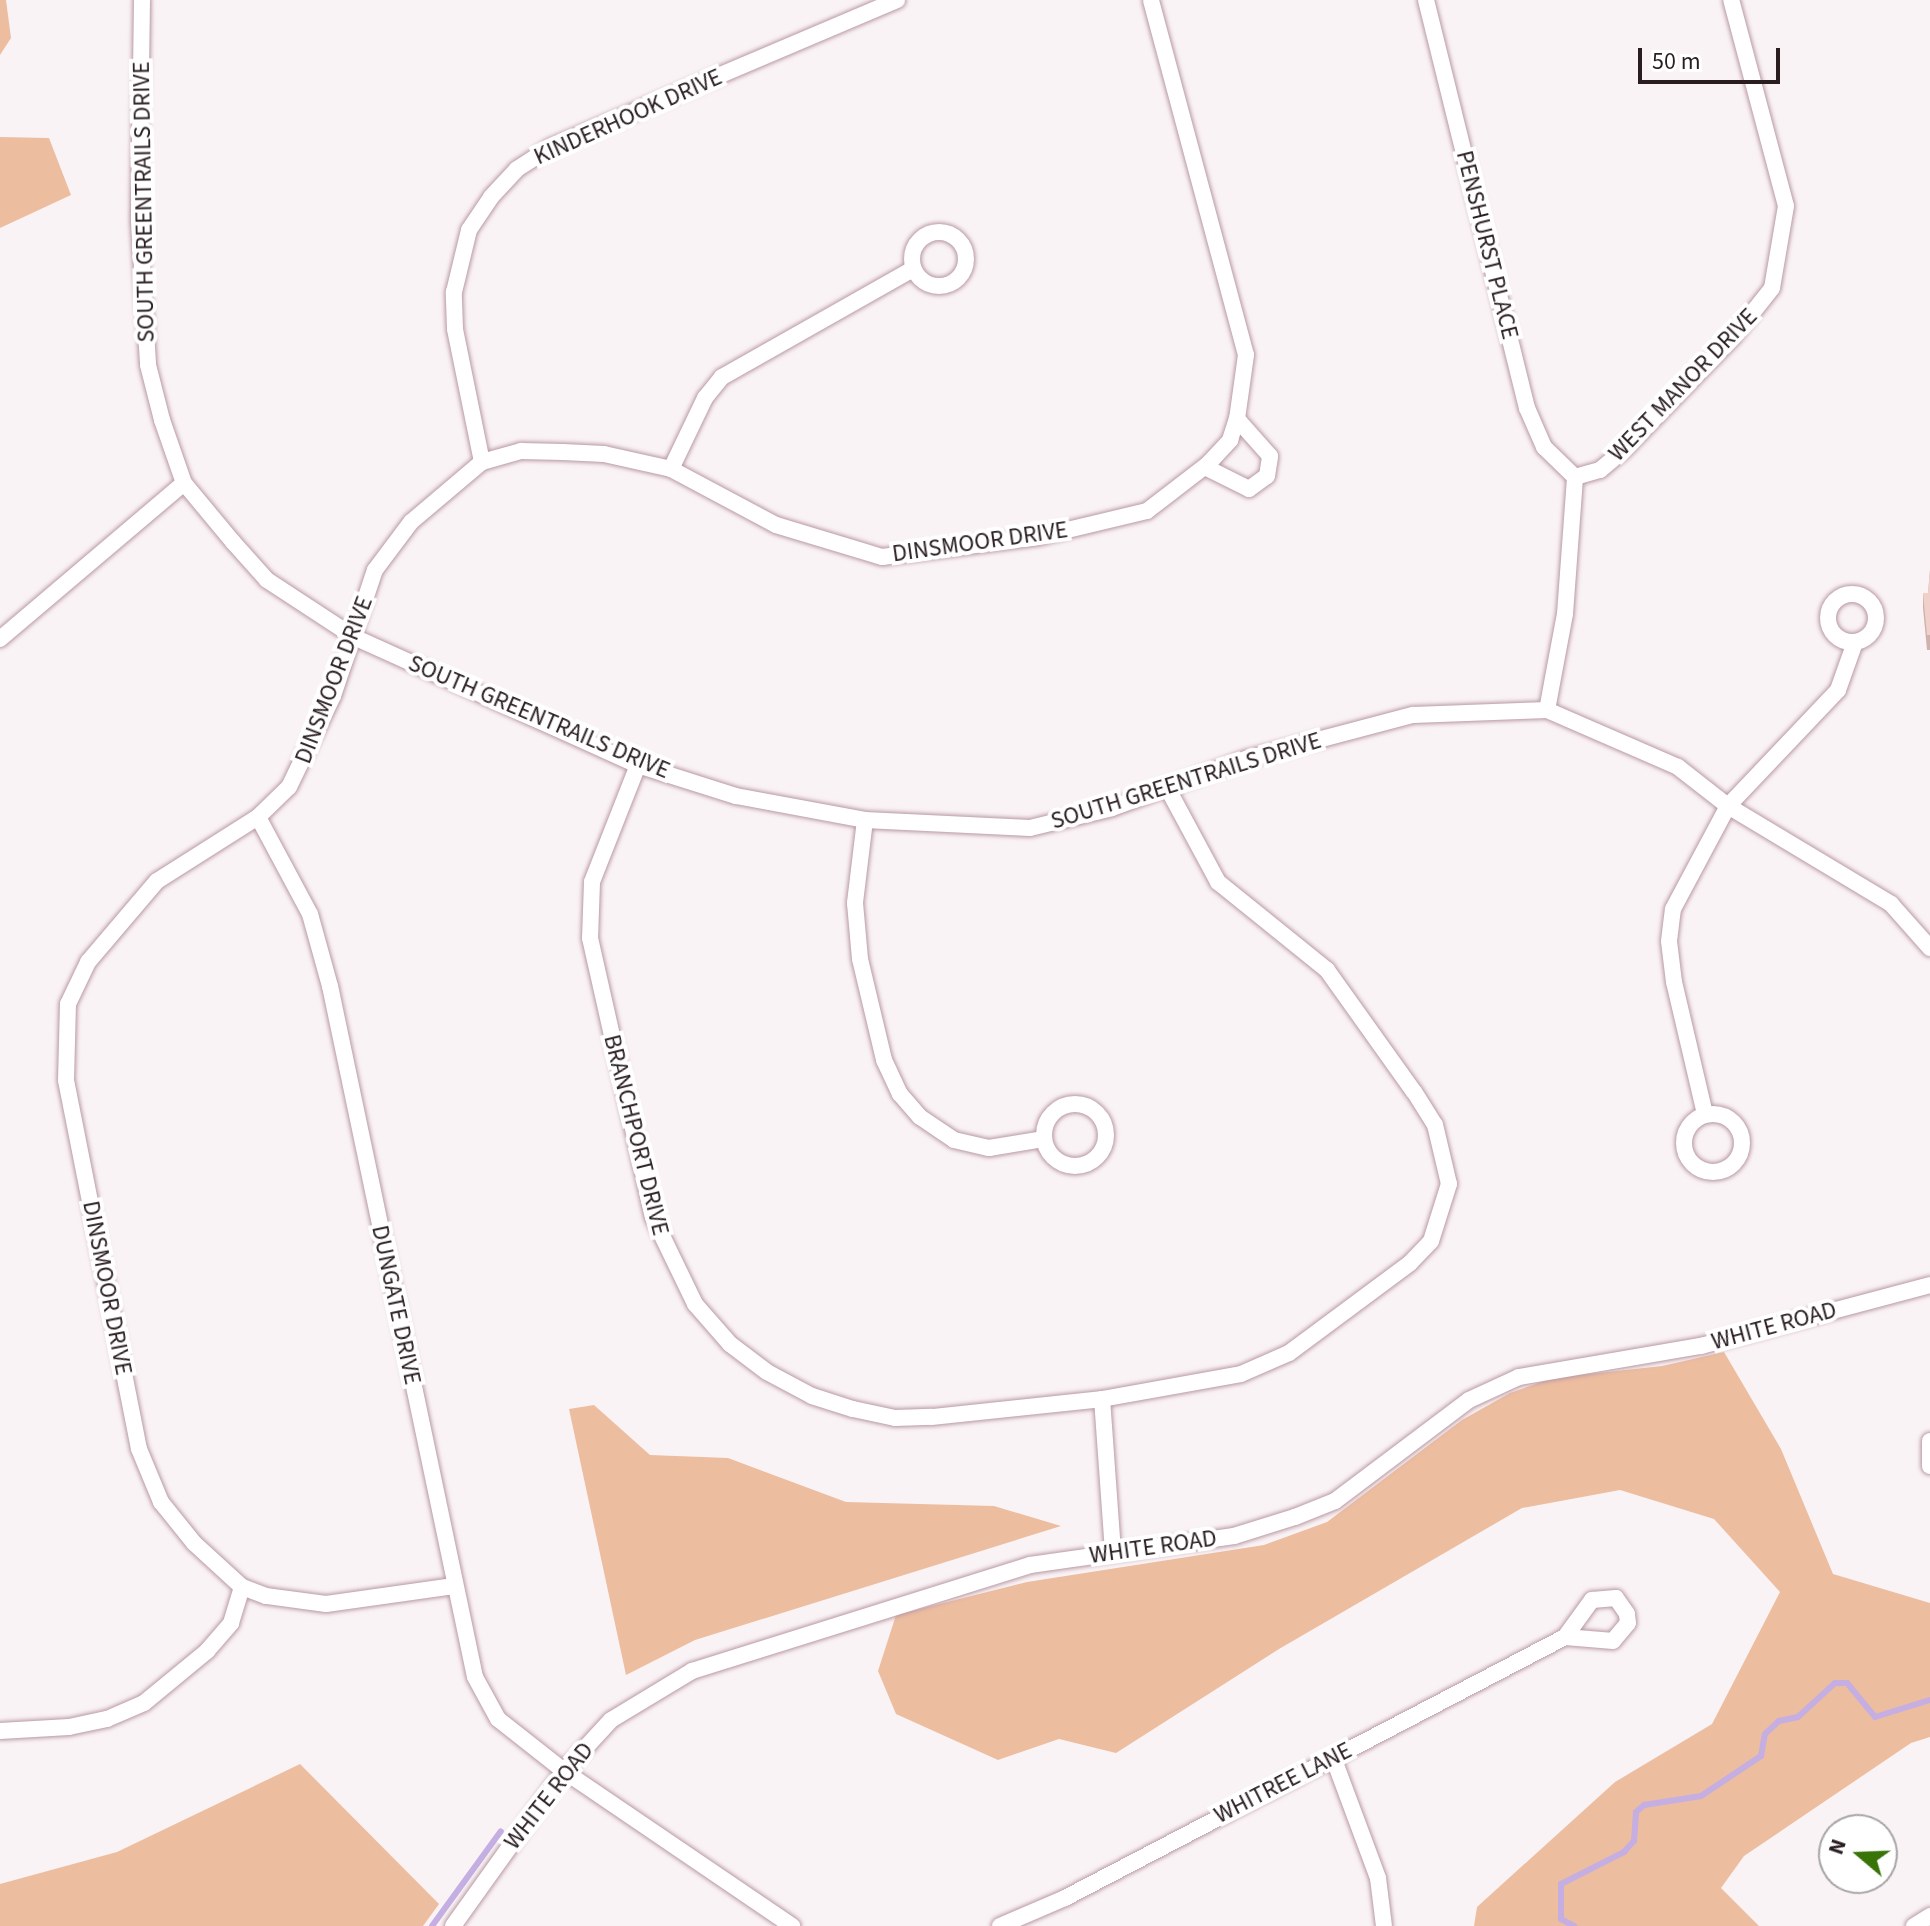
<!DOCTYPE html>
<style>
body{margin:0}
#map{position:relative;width:1930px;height:1926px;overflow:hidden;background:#faf3f5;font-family:"Source Sans 3",sans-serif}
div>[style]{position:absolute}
.green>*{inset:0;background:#edbda0}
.stream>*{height:6px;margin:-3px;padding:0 3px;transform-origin:3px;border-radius:3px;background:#c4aee2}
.roads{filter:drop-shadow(0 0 2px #b999a3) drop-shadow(0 0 2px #b999a3)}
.minor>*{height:16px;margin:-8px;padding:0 8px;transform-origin:8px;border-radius:8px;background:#fff}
.minor>.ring{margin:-8px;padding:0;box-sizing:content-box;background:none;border:16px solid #fff;border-radius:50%}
.wall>*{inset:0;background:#cfb2af}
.building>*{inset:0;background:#f1cfcb}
span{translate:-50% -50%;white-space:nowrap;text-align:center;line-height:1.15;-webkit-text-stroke:8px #fff;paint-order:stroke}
.street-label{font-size:24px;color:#291d20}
.north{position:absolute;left:1818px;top:1814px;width:80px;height:80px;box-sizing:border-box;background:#fff;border:2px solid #a9a5a6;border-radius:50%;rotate:289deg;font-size:22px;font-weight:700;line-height:32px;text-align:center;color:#291d20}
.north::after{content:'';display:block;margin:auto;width:28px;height:36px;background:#387407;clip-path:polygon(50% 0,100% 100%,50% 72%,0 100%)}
.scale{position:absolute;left:1638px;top:48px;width:142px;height:36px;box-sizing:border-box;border:4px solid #291d20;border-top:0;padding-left:10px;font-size:24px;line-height:28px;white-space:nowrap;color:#291d20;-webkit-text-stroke:6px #fff;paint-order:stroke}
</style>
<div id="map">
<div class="green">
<i style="clip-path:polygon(0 0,6px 0,11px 38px,0 55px)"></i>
<i style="clip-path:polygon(0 137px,49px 138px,71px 195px,0 228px)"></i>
<i style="clip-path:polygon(1724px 1352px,1781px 1449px,1833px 1574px,1930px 1603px,1930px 1737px,1911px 1743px,1744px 1856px,1721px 1888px,1759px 1926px,1474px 1926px,1477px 1907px,1615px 1782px,1712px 1724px,1780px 1592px,1714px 1519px,1620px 1490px,1522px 1508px,1279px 1649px,1116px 1753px,1059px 1739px,998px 1760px,896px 1714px,878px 1671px,896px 1615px,1027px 1582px,1264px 1545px,1327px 1522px,1462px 1420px,1510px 1393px,1553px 1378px,1662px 1366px)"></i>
<i style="clip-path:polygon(594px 1405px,650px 1455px,728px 1458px,846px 1502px,994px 1506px,1061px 1526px,695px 1640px,626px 1675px,569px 1409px)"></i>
<i style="clip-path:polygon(300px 1764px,439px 1904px,423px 1926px,0 1926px,0 1884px,117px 1852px)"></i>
</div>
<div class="stream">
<i style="left:432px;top:1926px;width:117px;rotate:-54deg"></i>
<i style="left:1574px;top:1926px;width:15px;rotate:-152deg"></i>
<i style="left:1561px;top:1919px;width:35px;rotate:-90deg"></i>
<i style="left:1561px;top:1884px;width:71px;rotate:-26.9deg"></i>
<i style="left:1624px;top:1852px;width:15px;rotate:-48deg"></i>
<i style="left:1634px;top:1841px;width:29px;rotate:-86deg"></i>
<i style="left:1636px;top:1812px;width:11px;rotate:-41deg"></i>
<i style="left:1644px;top:1805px;width:58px;rotate:-9deg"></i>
<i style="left:1701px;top:1796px;width:72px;rotate:-33.7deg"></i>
<i style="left:1761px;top:1756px;width:22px;rotate:-80deg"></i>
<i style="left:1765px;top:1734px;width:19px;rotate:-43deg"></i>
<i style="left:1779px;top:1721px;width:19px;rotate:-12deg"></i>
<i style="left:1798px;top:1717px;width:50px;rotate:-42.6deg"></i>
<i style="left:1835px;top:1683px;width:12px"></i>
<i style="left:1847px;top:1683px;width:44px;rotate:50.5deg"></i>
<i style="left:1875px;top:1717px;width:58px;rotate:-17.2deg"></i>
</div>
<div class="roads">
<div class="minor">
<i style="left:142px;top:0;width:220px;rotate:90.8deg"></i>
<i style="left:139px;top:220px;width:145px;rotate:86.4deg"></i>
<i style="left:148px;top:365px;width:57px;rotate:75.7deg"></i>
<i style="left:162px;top:420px;width:67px;rotate:70.8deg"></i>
<i style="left:184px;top:483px;width:77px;rotate:50.3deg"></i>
<i style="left:233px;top:542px;width:51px;rotate:48.2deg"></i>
<i style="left:267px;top:580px;width:104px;rotate:33.2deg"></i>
<i style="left:354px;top:637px;width:312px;rotate:24.3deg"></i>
<i style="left:638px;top:765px;width:103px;rotate:17.6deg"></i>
<i style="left:736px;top:796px;width:131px;rotate:10.5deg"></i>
<i style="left:865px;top:820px;width:165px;rotate:2.8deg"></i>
<i style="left:1030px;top:828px;width:84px;rotate:-13.7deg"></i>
<i style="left:1112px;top:808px;width:143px;rotate:-20.1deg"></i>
<i style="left:1246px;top:759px;width:173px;rotate:-14.8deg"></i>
<i style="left:1413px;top:715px;width:134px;rotate:-2.1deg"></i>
<i style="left:1547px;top:710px;width:143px;rotate:23.5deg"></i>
<i style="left:1678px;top:767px;width:63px;rotate:38deg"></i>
<i style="left:1728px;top:806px;width:190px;rotate:31deg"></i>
<i style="left:1891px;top:904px;width:59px;rotate:48.4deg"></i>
<i style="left:1426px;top:0;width:420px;rotate:76.1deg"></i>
<i style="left:1527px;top:408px;width:43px;rotate:66.4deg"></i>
<i style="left:1544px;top:447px;width:43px;rotate:44.1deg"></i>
<i class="ring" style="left:912px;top:232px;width:38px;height:38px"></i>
<i style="left:482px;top:462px;width:136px;rotate:-101.5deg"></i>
<i style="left:455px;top:329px;width:37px;rotate:-92deg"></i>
<i style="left:454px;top:292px;width:64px;rotate:-76.4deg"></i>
<i style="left:469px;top:230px;width:40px;rotate:-56deg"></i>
<i style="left:491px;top:197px;width:38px;rotate:-47deg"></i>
<i style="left:517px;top:169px;width:40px;rotate:-32.9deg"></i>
<i style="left:551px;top:147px;width:376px;rotate:-23deg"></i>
<i style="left:1205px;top:467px;width:49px;rotate:26.6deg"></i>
<i style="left:1249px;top:489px;width:22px;rotate:-36deg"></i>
<i style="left:1267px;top:476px;width:20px;rotate:-81deg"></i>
<i style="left:1270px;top:456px;width:50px;rotate:-131.7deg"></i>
<i style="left:671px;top:469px;width:79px;rotate:-64.4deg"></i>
<i style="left:705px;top:398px;width:27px;rotate:-51deg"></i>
<i style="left:722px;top:377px;width:219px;rotate:-29.5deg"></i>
<i class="ring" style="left:1828px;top:594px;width:32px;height:32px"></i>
<i style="left:0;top:639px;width:241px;rotate:-40.3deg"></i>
<i style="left:1547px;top:710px;width:98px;rotate:-79.4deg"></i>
<i style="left:1565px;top:614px;width:137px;rotate:-85.8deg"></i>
<i style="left:1575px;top:477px;width:26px;rotate:-16deg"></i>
<i style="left:1600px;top:470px;width:31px;rotate:-40deg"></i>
<i style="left:1624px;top:450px;width:158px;rotate:-46deg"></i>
<i style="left:1734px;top:336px;width:61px;rotate:-51.6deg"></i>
<i style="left:1772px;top:288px;width:83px;rotate:-80.3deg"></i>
<i style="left:1786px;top:206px;width:213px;rotate:-104.9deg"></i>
<i style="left:638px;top:765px;width:126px;rotate:111.5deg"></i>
<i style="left:592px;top:882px;width:56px;rotate:92deg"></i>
<i style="left:590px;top:938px;width:286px;rotate:77.3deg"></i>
<i style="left:653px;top:1217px;width:97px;rotate:64.2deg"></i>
<i style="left:695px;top:1304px;width:53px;rotate:48.8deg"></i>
<i style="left:730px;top:1344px;width:46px;rotate:37.1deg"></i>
<i style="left:767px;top:1372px;width:51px;rotate:28.1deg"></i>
<i style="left:812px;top:1396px;width:43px;rotate:17.6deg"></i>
<i style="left:853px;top:1409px;width:43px;rotate:12.1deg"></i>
<i style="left:895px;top:1418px;width:37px;rotate:-2deg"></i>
<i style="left:932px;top:1417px;width:171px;rotate:-6deg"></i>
<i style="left:258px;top:817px;width:110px;rotate:61.8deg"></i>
<i style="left:310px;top:914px;width:75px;rotate:74.5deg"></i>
<i style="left:330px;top:986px;width:706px;rotate:78.15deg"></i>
<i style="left:475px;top:1677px;width:48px;rotate:61.3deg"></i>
<i style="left:498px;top:1719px;width:84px;rotate:38.2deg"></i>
<i style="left:564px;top:1771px;width:276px;rotate:34.2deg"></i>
<i style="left:865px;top:820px;width:84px;rotate:96.9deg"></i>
<i style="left:855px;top:903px;width:56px;rotate:84.9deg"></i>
<i style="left:860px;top:959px;width:104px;rotate:76.6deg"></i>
<i style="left:884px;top:1060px;width:38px;rotate:65deg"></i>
<i style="left:900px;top:1094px;width:30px;rotate:49deg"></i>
<i style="left:920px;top:1117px;width:41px;rotate:34.1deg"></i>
<i style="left:954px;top:1140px;width:36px;rotate:13deg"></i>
<i style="left:989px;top:1148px;width:56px;rotate:-9.3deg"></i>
<i class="ring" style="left:1044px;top:1104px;width:46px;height:46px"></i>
<i class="ring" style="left:1684px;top:1114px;width:42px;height:42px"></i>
<i style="left:1705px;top:1114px;width:136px;rotate:-103.2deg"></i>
<i style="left:1674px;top:982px;width:41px;rotate:-97deg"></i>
<i style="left:1669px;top:941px;width:32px;rotate:-83deg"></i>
<i style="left:1673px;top:909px;width:117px;rotate:-61.9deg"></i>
<i style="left:1728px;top:806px;width:160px;rotate:-46.5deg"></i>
<i style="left:1838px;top:690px;width:48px;rotate:-70.4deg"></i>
<i style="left:1930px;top:1441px;width:25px;rotate:90deg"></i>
<i style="left:1113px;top:1552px;width:153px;rotate:-94.1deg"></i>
<i style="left:1102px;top:1399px;width:141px;rotate:-10.2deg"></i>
<i style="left:1241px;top:1374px;width:52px;rotate:-23.6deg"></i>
<i style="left:1289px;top:1353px;width:151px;rotate:-36.6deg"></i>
<i style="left:1410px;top:1263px;width:30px;rotate:-46deg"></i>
<i style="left:1431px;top:1241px;width:60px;rotate:-72.5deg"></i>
<i style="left:1449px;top:1184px;width:61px;rotate:-103.3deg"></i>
<i style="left:1435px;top:1125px;width:39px;rotate:-122deg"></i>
<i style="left:1414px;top:1092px;width:150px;rotate:-125.5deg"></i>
<i style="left:1327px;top:970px;width:140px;rotate:-141.1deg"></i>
<i style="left:1218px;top:882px;width:106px;rotate:-118.3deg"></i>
<i style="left:454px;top:1586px;width:129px;rotate:172deg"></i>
<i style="left:326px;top:1604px;width:61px;rotate:-172.4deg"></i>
<i style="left:266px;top:1596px;width:26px;rotate:-159deg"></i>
<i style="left:242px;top:1587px;width:65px;rotate:-137.5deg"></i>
<i style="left:194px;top:1543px;width:53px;rotate:-128.8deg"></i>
<i style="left:161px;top:1502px;width:57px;rotate:-112.5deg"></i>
<i style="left:139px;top:1449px;width:376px;rotate:-101.2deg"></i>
<i style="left:66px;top:1080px;width:76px;rotate:-88.5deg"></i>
<i style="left:68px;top:1004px;width:47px;rotate:-64.5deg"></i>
<i style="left:88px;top:962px;width:106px;rotate:-49.6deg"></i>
<i style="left:157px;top:881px;width:120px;rotate:-32.4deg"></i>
<i style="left:258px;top:817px;width:43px;rotate:-44.1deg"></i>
<i style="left:289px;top:787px;width:101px;rotate:-64.2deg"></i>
<i style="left:333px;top:696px;width:133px;rotate:-71.6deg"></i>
<i style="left:375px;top:570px;width:60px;rotate:-53.1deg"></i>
<i style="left:411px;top:522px;width:93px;rotate:-40.2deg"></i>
<i style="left:482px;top:462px;width:41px;rotate:-15.8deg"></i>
<i style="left:521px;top:451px;width:42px;rotate:1.4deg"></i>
<i style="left:563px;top:452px;width:41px;rotate:2.8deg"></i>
<i style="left:604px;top:454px;width:69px;rotate:12.6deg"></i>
<i style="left:671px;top:469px;width:119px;rotate:28.1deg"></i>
<i style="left:776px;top:525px;width:111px;rotate:16.8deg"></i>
<i style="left:882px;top:557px;width:157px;rotate:-7.3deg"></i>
<i style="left:1038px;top:537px;width:112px;rotate:-13.4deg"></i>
<i style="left:1147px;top:511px;width:77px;rotate:-37.6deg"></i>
<i style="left:1208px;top:464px;width:33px;rotate:-47deg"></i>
<i style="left:1230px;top:440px;width:22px;rotate:-72deg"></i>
<i style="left:1237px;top:419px;width:65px;rotate:-82deg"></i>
<i style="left:1246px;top:355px;width:367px;rotate:-105deg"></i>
<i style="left:0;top:1731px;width:69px;rotate:-3.3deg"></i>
<i style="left:69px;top:1727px;width:39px;rotate:-12deg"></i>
<i style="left:107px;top:1719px;width:40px;rotate:-23.4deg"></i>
<i style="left:144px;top:1703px;width:82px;rotate:-39.5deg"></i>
<i style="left:207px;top:1651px;width:37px;rotate:-49deg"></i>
<i style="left:231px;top:1623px;width:38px;rotate:-73deg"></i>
<i style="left:1333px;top:1757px;width:129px;rotate:69.6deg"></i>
<i style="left:1378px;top:1878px;width:48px;rotate:82.9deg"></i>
<i style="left:453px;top:1926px;width:191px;rotate:-54.4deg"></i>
<i style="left:564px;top:1771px;width:69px;rotate:-47.3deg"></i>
<i style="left:611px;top:1720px;width:95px;rotate:-31.2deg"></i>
<i style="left:692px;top:1671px;width:354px;rotate:-17.4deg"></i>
<i style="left:1030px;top:1565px;width:206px;rotate:-8.1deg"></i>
<i style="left:1234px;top:1536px;width:64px;rotate:-17.3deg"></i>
<i style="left:1295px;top:1517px;width:43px;rotate:-21.8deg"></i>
<i style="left:1335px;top:1501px;width:168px;rotate:-37deg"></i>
<i style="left:1469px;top:1400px;width:55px;rotate:-24.7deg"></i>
<i style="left:1519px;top:1377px;width:185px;rotate:-9.7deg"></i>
<i style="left:1701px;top:1346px;width:237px;rotate:-14.9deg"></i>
<i style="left:1000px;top:1926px;width:71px;rotate:-23.3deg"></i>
<i style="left:1065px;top:1898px;width:564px;rotate:-27.56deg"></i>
<i style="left:1565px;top:1637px;width:46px;rotate:-53.9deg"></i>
<i style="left:1592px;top:1600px;width:24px;rotate:-5deg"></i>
<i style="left:1616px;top:1598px;width:19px;rotate:55deg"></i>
<i style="left:1627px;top:1614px;width:9px;rotate:84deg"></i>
<i style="left:1628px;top:1623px;width:23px;rotate:130deg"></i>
<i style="left:1613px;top:1641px;width:48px;rotate:-175.2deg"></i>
<i style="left:1914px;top:1926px;width:19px;rotate:-32deg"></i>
</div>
</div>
<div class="wall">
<i style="clip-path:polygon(1930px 570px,1930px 650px,1927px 650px,1923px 608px,1923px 593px,1928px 593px)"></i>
</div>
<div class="building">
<i style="clip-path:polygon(1930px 570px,1930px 635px,1927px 635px,1923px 593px,1928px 593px)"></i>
</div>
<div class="street-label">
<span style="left:628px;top:117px;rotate:-24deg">KINDERHOOK DRIVE</span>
<span style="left:144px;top:202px;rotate:-91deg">SOUTH GREENTRAILS DRIVE</span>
<span style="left:1487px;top:245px;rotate:76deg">PENSHURST PLACE</span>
<span style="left:1683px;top:385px;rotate:-46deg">WEST MANOR DRIVE</span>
<span style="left:980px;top:542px;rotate:-8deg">DINSMOOR DRIVE</span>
<span style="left:334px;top:680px;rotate:-69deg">DINSMOOR DRIVE</span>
<span style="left:539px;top:717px;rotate:23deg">SOUTH GREENTRAILS DRIVE</span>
<span style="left:1186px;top:781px;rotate:-17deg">SOUTH GREENTRAILS DRIVE</span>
<span style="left:636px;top:1135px;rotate:76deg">BRANCHPORT DRIVE</span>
<span style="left:107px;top:1288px;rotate:79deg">DINSMOOR DRIVE</span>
<span style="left:396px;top:1305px;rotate:78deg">DUNGATE DRIVE</span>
<span style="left:1774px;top:1326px;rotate:-15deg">WHITE ROAD</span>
<span style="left:1153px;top:1547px;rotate:-8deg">WHITE ROAD</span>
<span style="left:1283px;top:1783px;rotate:-27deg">WHITREE LANE</span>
<span style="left:549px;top:1796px;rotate:-52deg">WHITE ROAD</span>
</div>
<div class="north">N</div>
<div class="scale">50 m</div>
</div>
